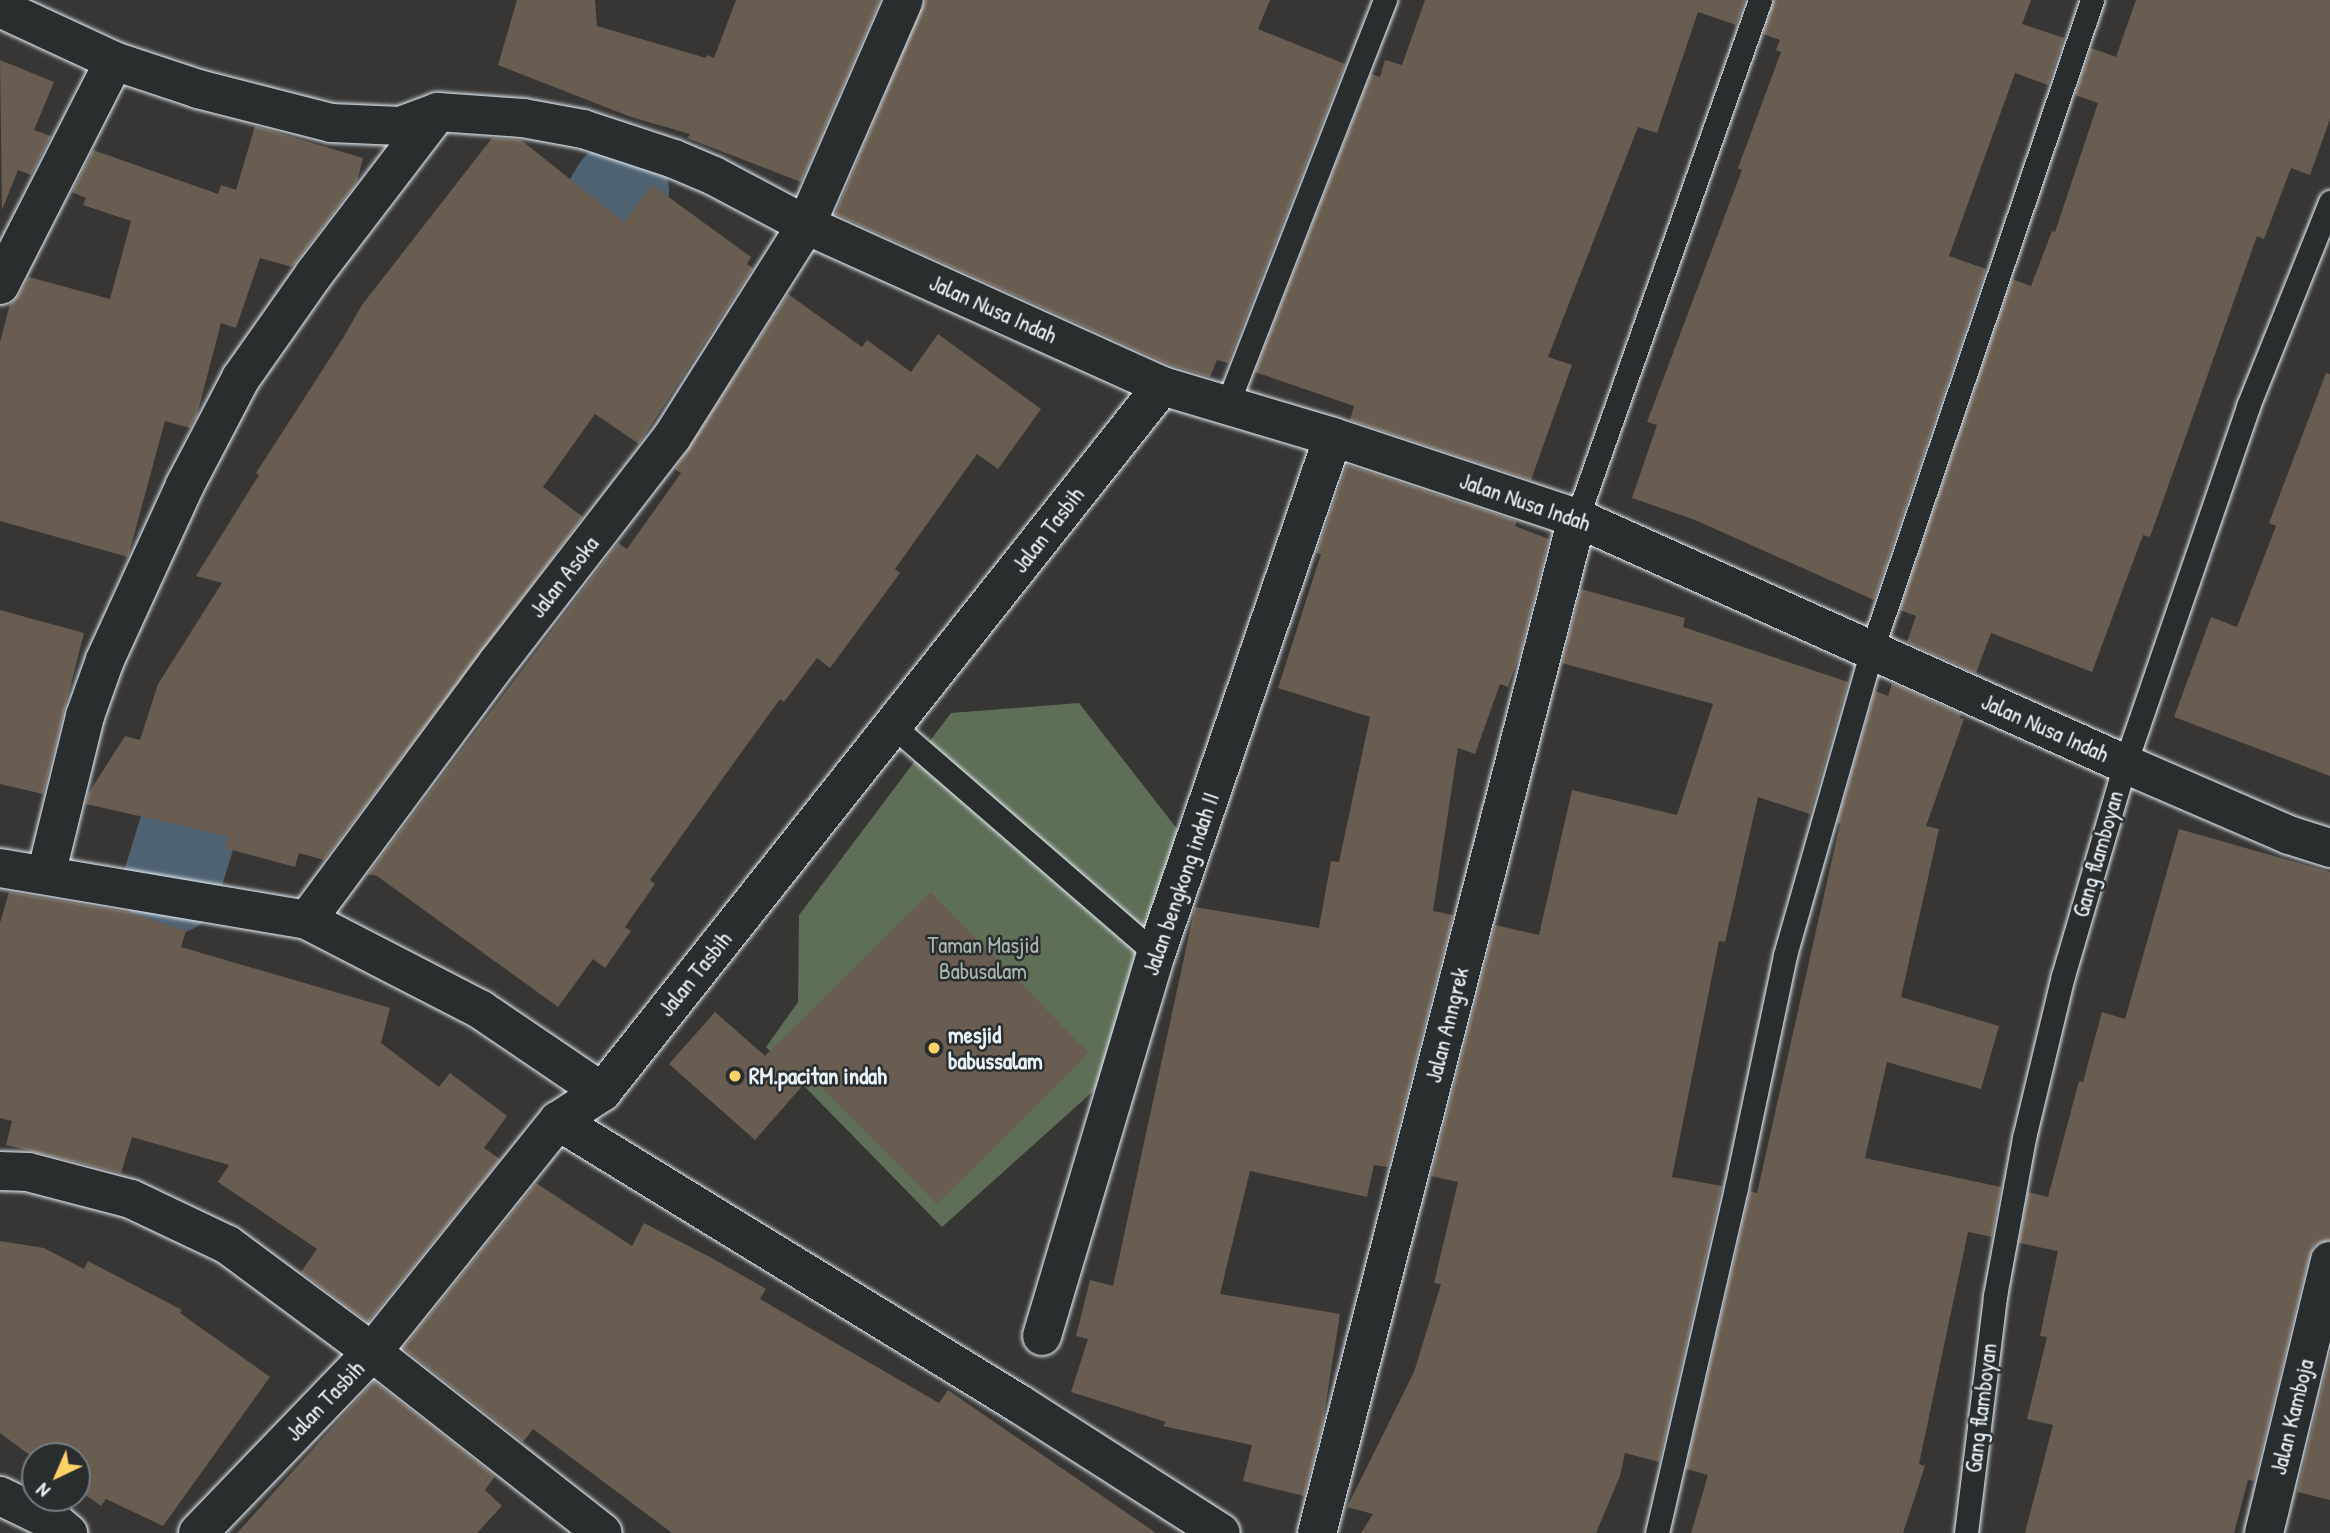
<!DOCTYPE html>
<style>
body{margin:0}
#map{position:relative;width:2330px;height:1533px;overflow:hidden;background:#373635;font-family:"Patrick Hand",sans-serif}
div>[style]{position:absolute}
.green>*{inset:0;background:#5e6e57}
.river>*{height:98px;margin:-49px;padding:0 49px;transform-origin:49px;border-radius:49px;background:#4f6272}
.building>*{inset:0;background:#695c50}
.roads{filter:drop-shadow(0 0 2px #e8f1f8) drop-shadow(0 0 2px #e8f1f8)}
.lane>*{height:23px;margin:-11.5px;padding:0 11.5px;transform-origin:11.5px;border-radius:11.5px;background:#2a2d2e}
.street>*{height:38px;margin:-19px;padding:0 19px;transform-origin:19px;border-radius:19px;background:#2a2d2e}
.dots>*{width:19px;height:19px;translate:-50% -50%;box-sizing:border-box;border:4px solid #2a2d2e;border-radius:50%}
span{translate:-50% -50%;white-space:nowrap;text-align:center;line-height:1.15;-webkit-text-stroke:5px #2a2d2e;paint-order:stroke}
.street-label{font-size:23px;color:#e8f1f8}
.park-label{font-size:23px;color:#aab6b0}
.poi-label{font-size:23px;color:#e8f1f8;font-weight:700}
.left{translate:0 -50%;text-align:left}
.north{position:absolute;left:21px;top:1442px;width:70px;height:70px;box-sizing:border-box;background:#2a2d2e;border:2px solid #767b7f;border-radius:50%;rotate:224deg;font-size:19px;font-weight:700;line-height:28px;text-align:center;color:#e8f1f8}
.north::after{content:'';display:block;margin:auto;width:24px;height:32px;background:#ffd166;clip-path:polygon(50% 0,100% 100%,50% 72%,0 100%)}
</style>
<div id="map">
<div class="green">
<i style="clip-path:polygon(1079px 703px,1192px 848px,1138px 1051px,942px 1227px,766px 1047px,798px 1002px,799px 915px,951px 713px)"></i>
</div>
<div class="river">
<i style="left:527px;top:316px;width:121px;rotate:-51.7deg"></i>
<i style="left:602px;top:221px;width:35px;rotate:-59deg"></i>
<i style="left:171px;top:885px;width:82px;rotate:-72.9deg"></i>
<i style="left:195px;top:807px;width:116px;rotate:-60.6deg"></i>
</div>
<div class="building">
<i style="clip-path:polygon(517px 0,595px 0,597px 26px,706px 58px,707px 55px,714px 58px,736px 0,880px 0,801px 182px,687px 138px,690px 134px,631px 117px,498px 65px)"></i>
<i style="clip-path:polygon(925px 0,1270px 0,1258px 29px,1345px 64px,1228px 363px,1217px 360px,1210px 377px,1170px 365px,835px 214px)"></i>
<i style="clip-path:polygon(1425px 0,1745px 0,1736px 25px,1698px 12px,1657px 133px,1638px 127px,1548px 357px,1572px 365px,1531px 480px,1350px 420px,1354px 406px,1255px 372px,1371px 74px,1380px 77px,1385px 60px,1402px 65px)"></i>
<i style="clip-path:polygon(1774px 0,2031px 0,2022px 24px,2064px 38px,2048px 85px,2015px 73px,1949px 256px,1986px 269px,1874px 600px,1695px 520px,1632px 498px,1657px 425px,1647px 422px,1742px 170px,1738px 168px,1781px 52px,1776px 50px,1780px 40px,1763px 34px)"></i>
<i style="clip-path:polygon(2136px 0,2330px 0,2330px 119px,2310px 175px,2291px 168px,2264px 239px,2257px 236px,2150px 537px,2143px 535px,2092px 672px,1991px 633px,1976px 673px,1907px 642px,1916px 616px,1900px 610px,2012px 279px,2031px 286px,2052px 231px,2055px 232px,2098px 103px,2075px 95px,2091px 48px,2116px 57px)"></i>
<i style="clip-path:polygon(0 60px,54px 82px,34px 130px,51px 136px,31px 175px,18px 170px,2px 210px)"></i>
<i style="clip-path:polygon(255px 126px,363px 158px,357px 182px,292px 267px,260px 258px,236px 328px,221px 323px,197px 415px,190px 428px,165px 421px,128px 557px,0 521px,0 342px,10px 304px,19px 295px,29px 277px,110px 299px,131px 221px,83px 205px,86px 198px,72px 192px,93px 150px,218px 194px,221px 185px,236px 190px)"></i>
<i style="clip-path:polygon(492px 138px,521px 140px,624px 222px,652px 185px,751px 257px,747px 264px,753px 268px,639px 444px,595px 414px,543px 487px,583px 517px,324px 860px,299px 853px,295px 867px,225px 848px,228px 836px,86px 804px,88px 794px,125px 736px,140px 740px,158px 684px,222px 583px,196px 576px,259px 475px,256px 473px,343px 338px,362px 305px)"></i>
<i style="clip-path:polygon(788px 294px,862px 347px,867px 340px,911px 372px,938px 334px,1041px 409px,998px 469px,977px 454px,895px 569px,900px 573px,830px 668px,817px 658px,784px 702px,780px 699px,733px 764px,650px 880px,655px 884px,625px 927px,631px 931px,605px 968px,593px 959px,558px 1007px,377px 876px,368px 874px,618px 543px,627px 549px,681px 473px,675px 469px)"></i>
<i style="clip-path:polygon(2326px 373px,2330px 374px,2330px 776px,2174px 717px,2211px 617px,2237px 627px,2276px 526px,2269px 523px)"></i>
<i style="clip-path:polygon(1347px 465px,1517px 521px,1515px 526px,1549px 539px,1520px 653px,1508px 687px,1500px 684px,1475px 754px,1458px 748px,1433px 911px,1453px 915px,1388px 1167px,1374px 1165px,1367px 1197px,1250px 1171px,1220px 1294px,1340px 1314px,1322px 1427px,1304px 1496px,1243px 1481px,1252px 1445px,1163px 1426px,1166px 1422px,1071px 1392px,1088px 1339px,1076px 1336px,1090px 1280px,1113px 1286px,1195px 907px,1319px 928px,1331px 861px,1339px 862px,1370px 717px,1278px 688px,1321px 554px,1316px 553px)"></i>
<i style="clip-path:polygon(1581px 589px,1685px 618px,1683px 627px,1848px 682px,1810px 814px,1758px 797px,1725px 942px,1719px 941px,1672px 1177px,1722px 1186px,1659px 1462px,1625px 1453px,1620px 1476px,1596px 1533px,1361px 1533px,1373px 1514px,1347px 1507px,1414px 1372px,1441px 1284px,1434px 1283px,1458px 1182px,1431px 1176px,1495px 925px,1539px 935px,1572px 790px,1677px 815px,1713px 704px,1562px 663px)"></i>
<i style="clip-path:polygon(0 610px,84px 633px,43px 794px,0 784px)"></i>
<i style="clip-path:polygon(1892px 683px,1961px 714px,1960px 718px,1964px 719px,1926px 826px,1939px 829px,1901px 997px,1999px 1026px,1981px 1089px,1887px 1062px,1865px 1158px,2001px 1187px,1992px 1237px,1968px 1232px,1919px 1464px,1925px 1466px,1903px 1533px,1691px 1533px,1708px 1475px,1686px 1469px,1750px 1191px,1757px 1193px,1840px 824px,1837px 823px,1875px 691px,1888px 696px)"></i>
<i style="clip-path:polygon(2179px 829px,2330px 872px,2330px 1240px,2315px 1245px,2309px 1256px,2254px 1481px,2248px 1480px,2234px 1533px,2025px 1533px,2053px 1425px,2027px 1419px,2047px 1337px,2040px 1336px,2058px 1251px,2019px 1243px,2028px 1192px,2048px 1197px,2079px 1081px,2083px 1082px,2102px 1012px,2125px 1019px)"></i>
<i style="clip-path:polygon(9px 892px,133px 913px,186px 931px,181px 947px,390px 1008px,381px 1043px,439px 1087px,450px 1073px,507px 1116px,484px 1148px,500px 1159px,368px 1322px,301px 1272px,317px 1249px,218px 1182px,229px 1165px,132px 1137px,121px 1173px,6px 1145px,12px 1121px,0 1118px,0 923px)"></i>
<i style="clip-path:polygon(931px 892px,1089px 1053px,937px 1204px,811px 1076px,755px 1140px,669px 1064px,715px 1012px,765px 1056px)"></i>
<i style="clip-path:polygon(536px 1183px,632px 1246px,644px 1223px,710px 1257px,766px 1289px,760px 1299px,939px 1403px,948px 1390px,1156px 1533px,672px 1533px,533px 1429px,523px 1442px,403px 1348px)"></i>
<i style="clip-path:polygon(0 1241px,44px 1248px,84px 1269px,88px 1261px,182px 1310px,180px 1313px,270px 1377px,163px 1526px,106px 1499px,101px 1506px,77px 1489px,77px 1456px,35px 1456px,35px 1459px,0 1433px)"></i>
<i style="clip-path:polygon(2330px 1354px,2330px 1500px,2297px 1492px)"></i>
<i style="clip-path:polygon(374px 1381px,495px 1476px,485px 1490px,502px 1506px,477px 1533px,237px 1533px)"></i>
</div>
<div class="roads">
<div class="lane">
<i style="left:1227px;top:405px;width:435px;rotate:-68.7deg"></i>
<i style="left:1577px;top:518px;width:549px;rotate:-70.54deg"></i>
<i style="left:893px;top:726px;width:348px;rotate:40.9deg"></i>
<i style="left:1657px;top:1533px;width:354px;rotate:-77.1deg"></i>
<i style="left:1736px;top:1188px;width:238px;rotate:-78.1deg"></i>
<i style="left:1785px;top:955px;width:318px;rotate:-74.1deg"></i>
<i style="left:1872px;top:649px;width:685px;rotate:-71.27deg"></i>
<i style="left:1966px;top:1533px;width:239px;rotate:-83deg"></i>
<i style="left:1995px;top:1296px;width:161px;rotate:-79.6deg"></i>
<i style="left:2024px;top:1138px;width:167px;rotate:-76.5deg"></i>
<i style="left:2063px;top:976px;width:221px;rotate:-73.7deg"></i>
<i style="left:2125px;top:764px;width:379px;rotate:-71deg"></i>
<i style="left:2248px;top:406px;width:220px;rotate:-68.1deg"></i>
</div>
<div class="street">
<i style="left:0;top:8px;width:126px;rotate:24.9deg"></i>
<i style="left:114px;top:61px;width:89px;rotate:18.4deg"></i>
<i style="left:198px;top:89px;width:137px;rotate:14.3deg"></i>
<i style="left:331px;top:123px;width:69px;rotate:2.5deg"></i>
<i style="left:400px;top:126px;width:40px;rotate:-20.2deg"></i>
<i style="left:438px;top:112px;width:85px;rotate:4deg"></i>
<i style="left:523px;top:118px;width:61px;rotate:10.4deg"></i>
<i style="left:583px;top:129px;width:96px;rotate:18.2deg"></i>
<i style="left:674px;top:159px;width:43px;rotate:23deg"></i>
<i style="left:714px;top:176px;width:104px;rotate:28deg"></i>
<i style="left:806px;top:225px;width:391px;rotate:24.3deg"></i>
<i style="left:1162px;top:386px;width:178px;rotate:16.6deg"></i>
<i style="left:1333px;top:437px;width:257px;rotate:18.4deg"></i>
<i style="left:1577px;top:518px;width:601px;rotate:24.18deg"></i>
<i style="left:2125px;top:764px;width:179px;rotate:23.4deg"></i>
<i style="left:2289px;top:835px;width:43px;rotate:17.6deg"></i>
<i style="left:0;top:285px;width:251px;rotate:-63deg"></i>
<i style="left:0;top:868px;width:311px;rotate:9.6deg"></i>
<i style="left:307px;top:920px;width:196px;rotate:27.3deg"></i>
<i style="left:481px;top:1010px;width:146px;rotate:34.1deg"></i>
<i style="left:46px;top:875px;width:164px;rotate:-76.2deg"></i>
<i style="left:85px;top:716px;width:59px;rotate:-70.3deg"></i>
<i style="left:105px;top:660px;width:192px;rotate:-65.4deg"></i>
<i style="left:185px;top:485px;width:121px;rotate:-62.4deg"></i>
<i style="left:241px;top:378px;width:127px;rotate:-54.9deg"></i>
<i style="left:314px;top:274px;width:204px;rotate:-52.6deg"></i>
<i style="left:307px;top:920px;width:321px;rotate:-53.5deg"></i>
<i style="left:498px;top:662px;width:284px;rotate:-52.3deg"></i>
<i style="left:672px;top:437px;width:251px;rotate:-57.7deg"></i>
<i style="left:806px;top:225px;width:245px;rotate:-66.5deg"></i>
<i style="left:558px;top:1121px;width:543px;rotate:31.52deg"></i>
<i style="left:1021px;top:1405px;width:237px;rotate:32.6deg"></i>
<i style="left:0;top:1171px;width:28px;rotate:2deg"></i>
<i style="left:28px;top:1172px;width:106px;rotate:14.7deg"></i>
<i style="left:131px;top:1199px;width:107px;rotate:25.4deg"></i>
<i style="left:228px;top:1245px;width:179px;rotate:36.6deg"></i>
<i style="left:372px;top:1352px;width:293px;rotate:38.1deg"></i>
<i style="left:1042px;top:1336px;width:399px;rotate:-73.4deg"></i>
<i style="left:1156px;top:954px;width:546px;rotate:-71.1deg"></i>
<i style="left:0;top:1496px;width:62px;rotate:25.7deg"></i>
<i style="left:56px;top:1523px;width:16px;rotate:40deg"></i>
<i style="left:198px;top:1533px;width:251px;rotate:-46.1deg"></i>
<i style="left:372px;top:1352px;width:297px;rotate:-51.2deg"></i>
<i style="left:558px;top:1121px;width:53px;rotate:-33.4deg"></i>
<i style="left:602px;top:1092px;width:901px;rotate:-51.58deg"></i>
<i style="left:1317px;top:1533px;width:1048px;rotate:-75.63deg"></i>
<i style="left:2264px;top:1533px;width:280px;rotate:-76.4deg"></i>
</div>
</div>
<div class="dots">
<i style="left:934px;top:1048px;background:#ffd166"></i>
<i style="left:735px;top:1076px;background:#ffd166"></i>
</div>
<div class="street-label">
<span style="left:993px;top:309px;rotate:24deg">Jalan Nusa Indah</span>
<span style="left:1525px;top:502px;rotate:19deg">Jalan Nusa Indah</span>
<span style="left:1048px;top:530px;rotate:-52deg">Jalan Tasbih</span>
<span style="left:564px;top:577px;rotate:-52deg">Jalan Asoka</span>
<span style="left:2045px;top:728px;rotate:24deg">Jalan Nusa Indah</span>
<span style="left:2098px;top:854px;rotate:-74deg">Gang flamboyan</span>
<span style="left:1181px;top:884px;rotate:-71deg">Jalan bengkong indah II</span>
<span style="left:695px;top:974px;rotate:-51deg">Jalan Tasbih</span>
<span style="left:1447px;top:1025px;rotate:-76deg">Jalan Anngrek</span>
<span style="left:325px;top:1401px;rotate:-46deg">Jalan Tasbih</span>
<span style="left:1981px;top:1408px;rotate:-83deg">Gang flamboyan</span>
<span style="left:2292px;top:1417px;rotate:-76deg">Jalan Kamboja</span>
</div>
<div class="park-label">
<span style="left:983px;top:958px">Taman Masjid<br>Babusalam</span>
</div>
<div class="poi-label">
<span class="left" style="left:948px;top:1048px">mesjid<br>babussalam</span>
<span class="left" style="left:749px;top:1076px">RM.pacitan indah</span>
</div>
<div class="north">N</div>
</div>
